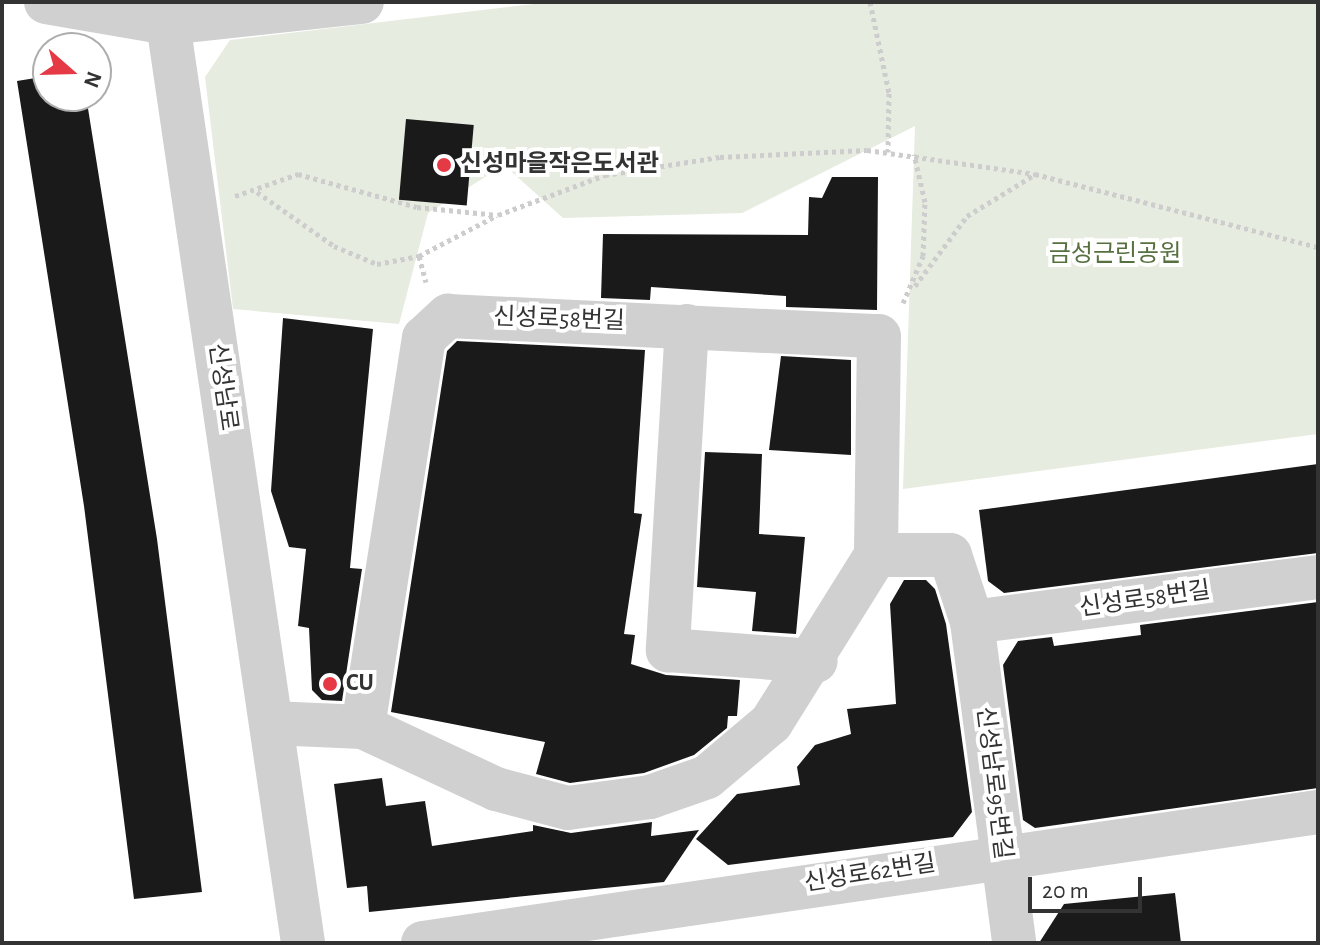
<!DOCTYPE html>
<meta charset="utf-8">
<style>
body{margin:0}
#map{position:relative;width:1320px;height:945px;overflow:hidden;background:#fff;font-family:"Alegreya Sans","Noto Sans KR",sans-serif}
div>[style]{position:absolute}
.green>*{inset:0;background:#e6ecdf}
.building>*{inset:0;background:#1a1a1a;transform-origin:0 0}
.path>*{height:5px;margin-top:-2.5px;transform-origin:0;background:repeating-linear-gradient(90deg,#cdcdcd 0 4px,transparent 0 8px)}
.minor>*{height:44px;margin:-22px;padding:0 22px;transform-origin:22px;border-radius:22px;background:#d0d0d0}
.dots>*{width:22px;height:22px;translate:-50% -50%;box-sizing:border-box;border:4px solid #fff;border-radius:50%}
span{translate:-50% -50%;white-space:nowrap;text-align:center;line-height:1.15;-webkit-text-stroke:8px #fff;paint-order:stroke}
.poi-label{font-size:24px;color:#333;font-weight:700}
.left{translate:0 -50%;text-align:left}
.park-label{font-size:24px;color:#56703f}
.street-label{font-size:24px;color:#333}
.frame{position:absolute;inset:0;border:4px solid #333;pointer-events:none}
.north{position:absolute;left:32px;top:32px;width:80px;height:80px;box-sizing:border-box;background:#fff;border:2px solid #adadad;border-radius:50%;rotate:110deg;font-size:22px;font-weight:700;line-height:32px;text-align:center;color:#333}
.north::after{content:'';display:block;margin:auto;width:28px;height:36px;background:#e63946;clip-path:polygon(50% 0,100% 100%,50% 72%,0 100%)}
.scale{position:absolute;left:1028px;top:877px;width:114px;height:36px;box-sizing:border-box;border:4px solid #333;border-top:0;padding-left:10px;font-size:24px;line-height:28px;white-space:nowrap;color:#333;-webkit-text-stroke:6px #fff;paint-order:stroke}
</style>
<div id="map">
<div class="green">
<i style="clip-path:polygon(551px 2px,1318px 2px,1318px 434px,903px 489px,915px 126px,742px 213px,563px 218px,504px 165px,428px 213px,399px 324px,233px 309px,205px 77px,230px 40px)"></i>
</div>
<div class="building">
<i style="clip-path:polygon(48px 76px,48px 96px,86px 96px,157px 539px,202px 892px,134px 899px,84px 506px,17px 81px)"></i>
<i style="left:406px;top:119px;width:68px;height:81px;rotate:5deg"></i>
<i style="clip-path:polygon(832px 177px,878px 177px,877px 310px,786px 307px,786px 296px,651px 287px,650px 300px,601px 298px,603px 234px,808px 235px,809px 197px,822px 198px)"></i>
<i style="clip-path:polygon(283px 318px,373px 329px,350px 568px,362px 569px,342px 701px,322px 700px,312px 690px,309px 628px,298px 626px,306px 549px,289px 547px,271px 491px)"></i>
<i style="clip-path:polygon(457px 341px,645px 350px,634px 513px,642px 514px,624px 634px,635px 635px,631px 664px,666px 675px,740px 680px,737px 716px,728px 716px,727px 728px,694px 755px,644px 773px,570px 783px,536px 774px,545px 742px,391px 712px,447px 351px)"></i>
<i style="clip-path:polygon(781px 356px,851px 360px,851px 455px,769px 450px)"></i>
<i style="clip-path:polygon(705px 452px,762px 454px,759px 534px,805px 537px,796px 634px,752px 631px,756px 592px,697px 587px)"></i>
<i style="clip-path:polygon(1318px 464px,1318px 553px,1004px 593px,988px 581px,979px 510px)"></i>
<i style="clip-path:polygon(904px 580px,926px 580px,935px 589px,946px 624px,972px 812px,953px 837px,728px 865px,696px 839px,737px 794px,800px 785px,797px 767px,815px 745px,851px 734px,847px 709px,896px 704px,890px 604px)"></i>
<i style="clip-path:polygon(1318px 602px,1318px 788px,1035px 828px,1023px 820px,1003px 665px,1018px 641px,1052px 637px,1054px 646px,1141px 635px,1140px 625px)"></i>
<i style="clip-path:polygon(382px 778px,386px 806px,425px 801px,432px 846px,533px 831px,533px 825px,571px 833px,652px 822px,651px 836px,699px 830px,664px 882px,369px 912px,367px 886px,347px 888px,334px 784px)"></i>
<i style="clip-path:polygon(1175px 893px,1181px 943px,1039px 943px,1064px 904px)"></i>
</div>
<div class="path">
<i style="left:870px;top:2px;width:93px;rotate:78.2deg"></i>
<i style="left:889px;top:93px;width:59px;rotate:91deg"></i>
<i style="left:257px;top:192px;width:94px;rotate:35deg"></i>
<i style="left:334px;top:246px;width:47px;rotate:22.7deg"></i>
<i style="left:377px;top:264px;width:43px;rotate:-10.8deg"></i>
<i style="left:419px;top:256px;width:27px;rotate:75deg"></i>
<i style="left:235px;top:196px;width:67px;rotate:-19.2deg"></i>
<i style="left:298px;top:174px;width:123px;rotate:15.5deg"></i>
<i style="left:417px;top:207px;width:81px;rotate:5.6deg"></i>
<i style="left:498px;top:215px;width:114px;rotate:-20.5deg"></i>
<i style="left:605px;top:175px;width:116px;rotate:-8.9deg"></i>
<i style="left:720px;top:157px;width:147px;rotate:-2.7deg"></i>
<i style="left:867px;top:150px;width:170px;rotate:8.1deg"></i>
<i style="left:1035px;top:174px;width:292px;rotate:14.5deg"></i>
<i style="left:419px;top:256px;width:87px;rotate:-27.5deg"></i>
<i style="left:915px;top:286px;width:87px;rotate:-53.4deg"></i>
<i style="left:967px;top:216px;width:79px;rotate:-31.5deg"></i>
<i style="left:903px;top:303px;width:51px;rotate:-66.9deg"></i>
<i style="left:923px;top:256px;width:54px;rotate:-87.9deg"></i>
<i style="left:925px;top:202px;width:49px;rotate:-102.9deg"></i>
</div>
<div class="minor">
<i style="left:46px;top:2px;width:124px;rotate:9.8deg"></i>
<i style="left:168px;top:23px;width:195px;rotate:-6.2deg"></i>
<i style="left:168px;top:23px;width:930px;rotate:81.65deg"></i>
<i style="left:687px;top:326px;width:325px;rotate:93.4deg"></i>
<i style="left:668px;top:650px;width:148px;rotate:4.3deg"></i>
<i style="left:972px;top:622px;width:324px;rotate:82.5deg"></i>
<i style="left:271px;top:723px;width:92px;rotate:2.5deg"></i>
<i style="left:363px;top:727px;width:147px;rotate:25deg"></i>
<i style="left:496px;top:789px;width:74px;rotate:14.8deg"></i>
<i style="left:568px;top:808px;width:83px;rotate:-7.6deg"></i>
<i style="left:650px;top:797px;width:60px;rotate:-19.3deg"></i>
<i style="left:707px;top:777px;width:84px;rotate:-40.2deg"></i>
<i style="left:771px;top:723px;width:198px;rotate:-58deg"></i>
<i style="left:876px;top:555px;width:74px"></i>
<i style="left:950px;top:555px;width:71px;rotate:71.8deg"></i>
<i style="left:972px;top:622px;width:349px;rotate:-7.4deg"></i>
<i style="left:363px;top:727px;width:394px;rotate:-81.1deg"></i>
<i style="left:424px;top:338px;width:33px;rotate:-43deg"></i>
<i style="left:448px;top:316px;width:431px;rotate:2.7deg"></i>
<i style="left:879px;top:336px;width:219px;rotate:90.8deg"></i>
<i style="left:423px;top:943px;width:905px;rotate:-8.33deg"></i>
</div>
<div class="dots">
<i style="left:444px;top:165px;background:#e63946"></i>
<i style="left:330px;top:684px;background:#e63946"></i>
</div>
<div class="poi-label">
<span class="left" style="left:460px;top:165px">신성마을작은도서관</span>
<span class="left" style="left:346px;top:684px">CU</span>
</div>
<div class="park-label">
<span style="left:1115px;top:255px">금성근린공원</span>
</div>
<div class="street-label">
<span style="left:559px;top:320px;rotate:2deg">신성로58번길</span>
<span style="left:222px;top:387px;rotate:82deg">신성남로</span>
<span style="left:1145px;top:600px;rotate:-8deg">신성로58번길</span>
<span style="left:993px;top:783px;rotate:83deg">신성남로95번길</span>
<span style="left:870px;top:874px;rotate:-9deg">신성로62번길</span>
</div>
<div class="frame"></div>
<div class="north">N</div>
<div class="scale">20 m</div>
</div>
